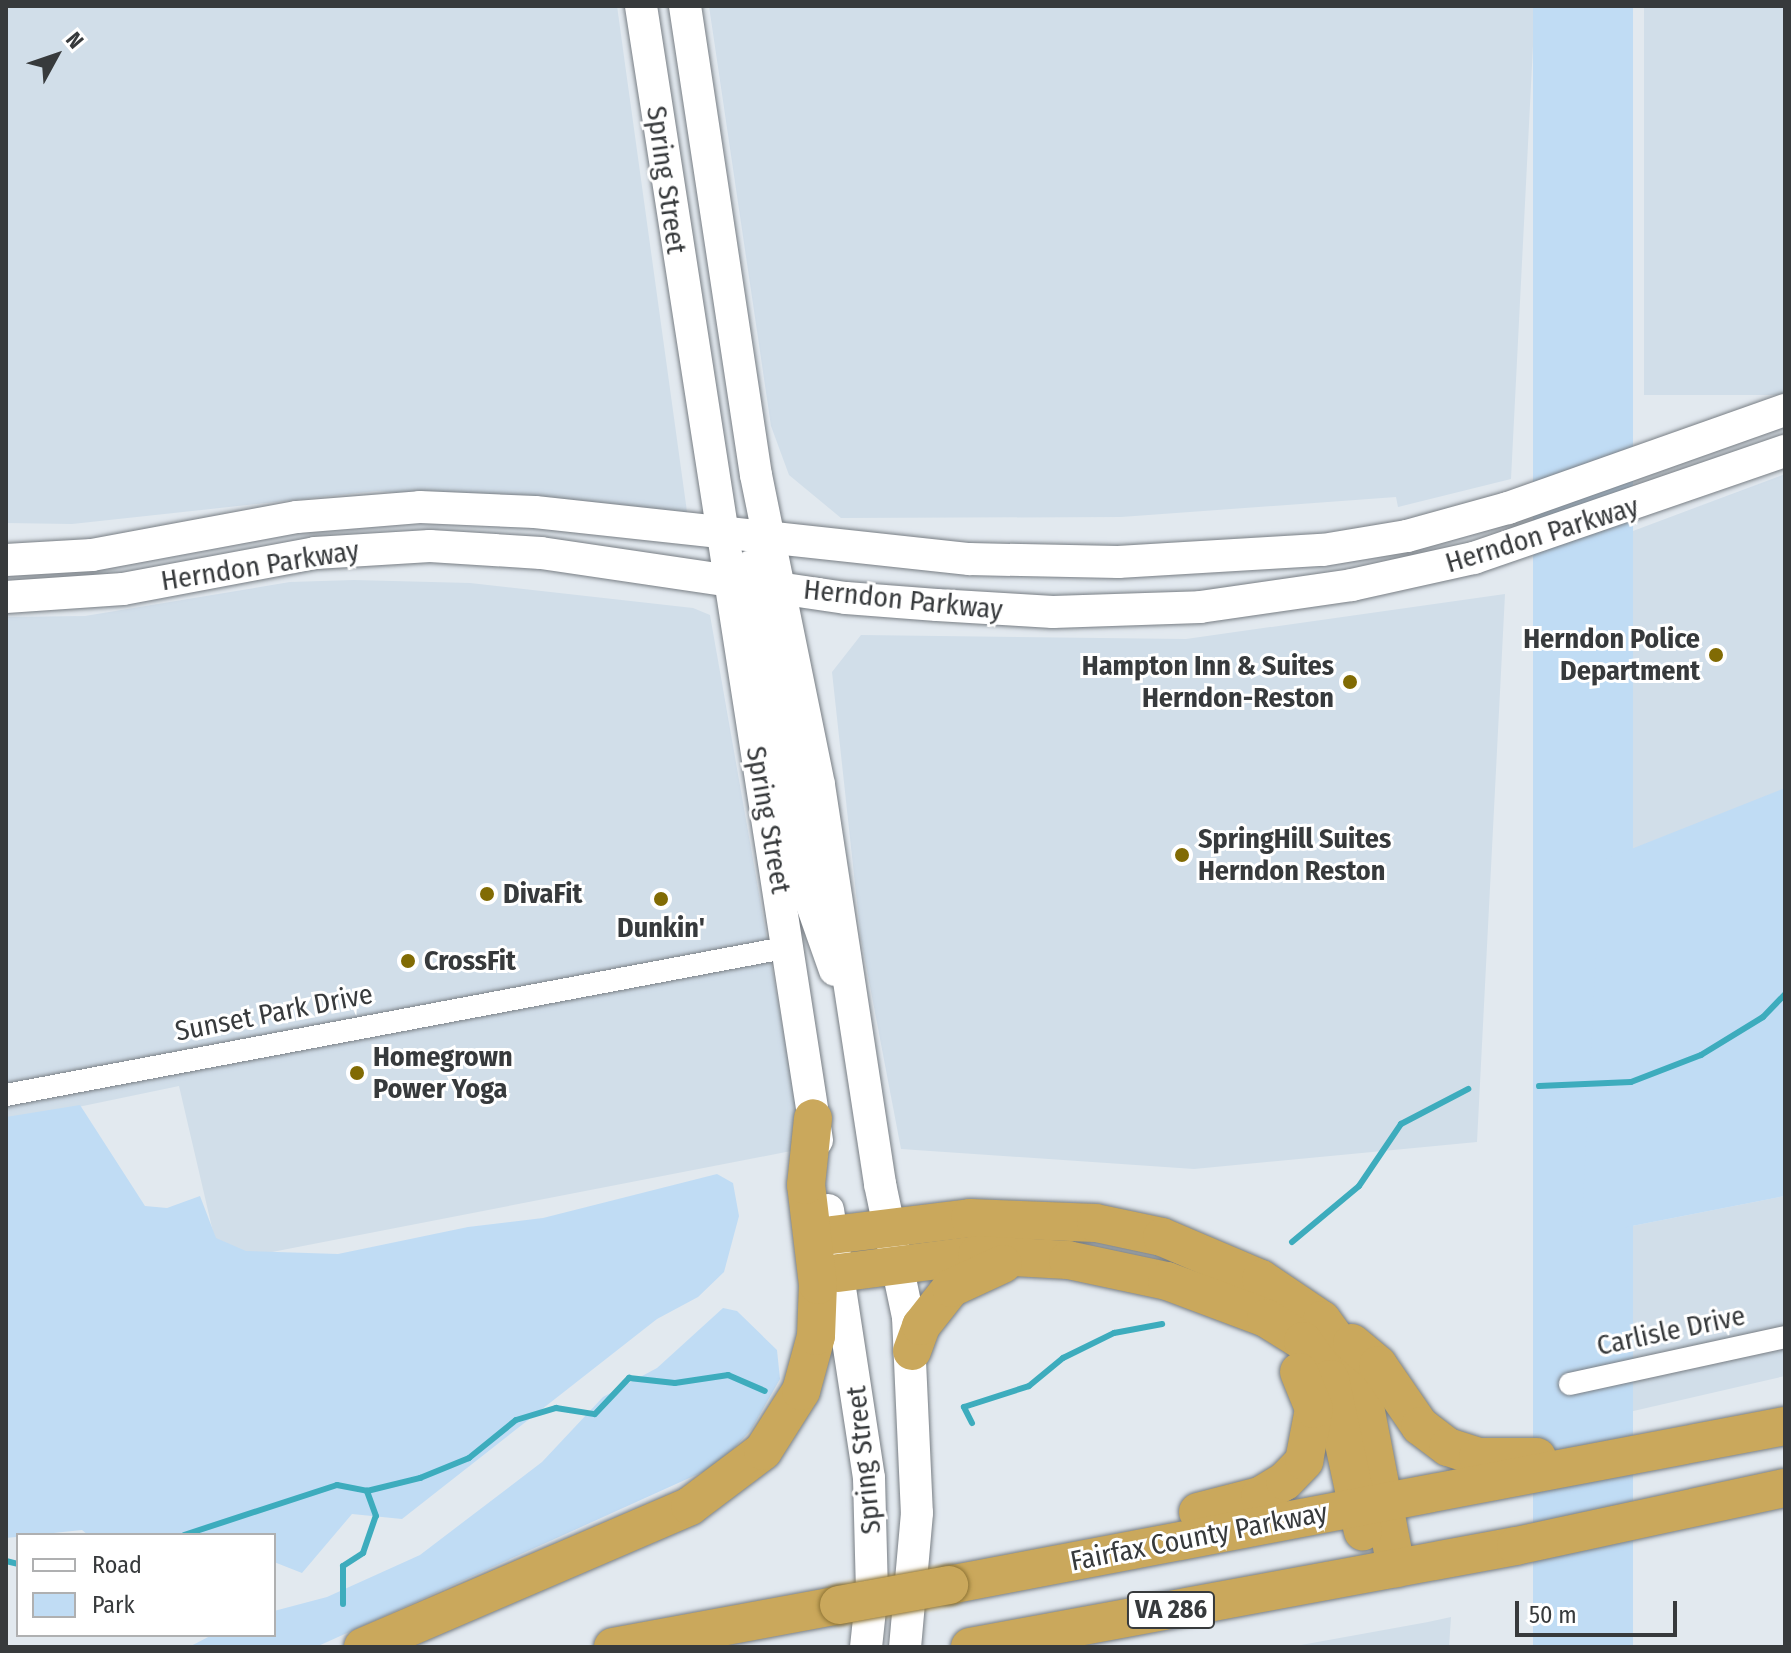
<!DOCTYPE html>
<style>
body{margin:0}
#map{position:relative;width:1791px;height:1653px;overflow:hidden;background:#e2e9ef;font-family:"Fira Sans Condensed",sans-serif}
div>[style]{position:absolute}
.built>*{inset:0;background:#d1dee9;transform-origin:0 0}
.green>*{inset:0;background:#c0dcf4;transform-origin:0 0}
.stream>*{height:6px;margin:-3px;padding:0 3px;transform-origin:3px;border-radius:3px;background:#3dacbd}
.roads{filter:drop-shadow(0 0 2px #787e84) drop-shadow(0 0 2px #787e84)}
.minor>*{height:22px;margin:-11px;padding:0 11px;transform-origin:11px;border-radius:11px;background:#fff}
.secondary>*{height:32px;margin:-16px;padding:0 16px;transform-origin:16px;border-radius:16px;background:#fff}
.trunk>*{height:38px;margin:-19px;padding:0 19px;transform-origin:19px;border-radius:19px;background:#caa85c}
.bridges{filter:drop-shadow(0 0 2px #8d7436) drop-shadow(0 0 2px #8d7436)}
.trunk-bridge>*{height:38px;margin:-19px;padding:0 19px;transform-origin:19px;border-radius:19px;background:#caa85c}
.dots>*{width:22px;height:22px;translate:-50% -50%;box-sizing:border-box;border:4px solid #fff;border-radius:50%}
span{translate:-50% -50%;white-space:nowrap;text-align:center;line-height:1.15;-webkit-text-stroke:6px #fff;paint-order:stroke}
.shield-label span{padding:2px 6px;background:#fff;border:2px solid;border-radius:6px;-webkit-text-stroke-width:0}
.shield-label{font-size:26px;color:#373a3c;font-weight:700}
.street-label{font-size:28px;color:#373a3c}
.poi-label{font-size:28px;color:#373a3c;font-weight:700}
.right{translate:-100% -50%;text-align:right}
.left{translate:0 -50%;text-align:left}
.frame{position:absolute;inset:0;border:8px solid #373a3c;pointer-events:none}
.legend{position:absolute;left:16px;top:1533px;width:260px;height:104px;box-sizing:border-box;background:#fff;border:2px solid #afb0b1;margin:0;padding:10px 14px;list-style:none;font-size:24px;color:#373a3c}
.legend li{display:flex;align-items:center;gap:16px;height:40px}
.legend b{width:40px;border:2px solid #afb0b1}
.north{position:absolute;left:16px;top:16px;width:80px;height:80px;-webkit-text-stroke:6px #fff;paint-order:stroke;rotate:50deg;font-size:22px;font-weight:700;line-height:32px;text-align:center;color:#373a3c}
.north::after{content:'';display:block;margin:auto;width:28px;height:36px;background:#373a3c;clip-path:polygon(50% 0,100% 100%,50% 72%,0 100%)}
.scale{position:absolute;left:1515px;top:1601px;width:162px;height:36px;box-sizing:border-box;border:4px solid #373a3c;border-top:0;padding-left:10px;font-size:24px;line-height:28px;white-space:nowrap;color:#373a3c;-webkit-text-stroke:6px #fff;paint-order:stroke}
</style>
<div id="map">
<div class="built">
<i style="clip-path:polygon(6px 6px,617px 6px,688px 519px,377px 491px,72px 524px,6px 523px)"></i>
<i style="clip-path:polygon(709px 6px,1535px 6px,1511px 479px,1398px 507px,1396px 497px,1121px 517px,841px 518px,789px 475px,771px 426px)"></i>
<i style="left:1644px;top:6px;width:141px;height:389px"></i>
<i style="clip-path:polygon(1785px 474px,1785px 833px,1626px 908px,1596px 812px,1609px 540px)"></i>
<i style="clip-path:polygon(354px 580px,470px 583px,693px 608px,710px 615px,799px 1121px,791px 1151px,220px 1262px,179px 1086px,6px 1122px,6px 617px,85px 616px,290px 582px)"></i>
<i style="clip-path:polygon(1505px 594px,1477px 1142px,1194px 1169px,901px 1149px,861px 939px,832px 672px,861px 635px,1186px 639px)"></i>
<i style="clip-path:polygon(1785px 1196px,1785px 1376px,1564px 1427px,1581px 1236px)"></i>
<i style="clip-path:polygon(1451px 1617px,1449px 1647px,1290px 1647px,1428px 1622px)"></i>
</div>
<div class="green">
<i style="left:1533px;top:6px;width:100px;height:1643px"></i>
<i style="clip-path:polygon(1785px 788px,1785px 1196px,1581px 1236px,1601px 861px)"></i>
<i style="clip-path:polygon(80px 1105px,145px 1206px,167px 1208px,200px 1196px,216px 1238px,246px 1251px,338px 1254px,468px 1227px,543px 1218px,717px 1174px,733px 1183px,739px 1216px,724px 1272px,698px 1297px,657px 1319px,402px 1519px,352px 1514px,302px 1573px,274px 1562px,274px 1535px,88px 1535px,82px 1530px,6px 1538px,6px 1117px)"></i>
<i style="clip-path:polygon(723px 1308px,737px 1311px,777px 1350px,780px 1379px,751px 1430px,718px 1465px,316px 1647px,189px 1647px,212px 1635px,274px 1635px,274px 1611px,327px 1597px,420px 1555px,542px 1462px,603px 1397px,657px 1368px)"></i>
</div>
<div class="stream">
<i style="left:1539px;top:1086px;width:92px;rotate:-2.5deg"></i>
<i style="left:1631px;top:1082px;width:75px;rotate:-21.1deg"></i>
<i style="left:1701px;top:1055px;width:73px;rotate:-31.5deg"></i>
<i style="left:1763px;top:1017px;width:32px;rotate:-46deg"></i>
<i style="left:1292px;top:1242px;width:87px;rotate:-39.9deg"></i>
<i style="left:1359px;top:1186px;width:75px;rotate:-55.9deg"></i>
<i style="left:1401px;top:1124px;width:76px;rotate:-27.6deg"></i>
<i style="left:972px;top:1423px;width:18px;rotate:-117deg"></i>
<i style="left:964px;top:1407px;width:68px;rotate:-17.9deg"></i>
<i style="left:1029px;top:1386px;width:44px;rotate:-39.5deg"></i>
<i style="left:1063px;top:1358px;width:57px;rotate:-26.1deg"></i>
<i style="left:1114px;top:1333px;width:49px;rotate:-10.6deg"></i>
<i style="left:184px;top:1535px;width:161px;rotate:-18.1deg"></i>
<i style="left:337px;top:1485px;width:31px;rotate:11deg"></i>
<i style="left:367px;top:1491px;width:55px;rotate:-13.8deg"></i>
<i style="left:420px;top:1478px;width:53px;rotate:-22.2deg"></i>
<i style="left:469px;top:1458px;width:60px;rotate:-39deg"></i>
<i style="left:516px;top:1420px;width:42px;rotate:-16.7deg"></i>
<i style="left:556px;top:1408px;width:39px;rotate:9deg"></i>
<i style="left:595px;top:1414px;width:50px;rotate:-46.6deg"></i>
<i style="left:629px;top:1378px;width:46px;rotate:6.2deg"></i>
<i style="left:675px;top:1383px;width:54px;rotate:-8.6deg"></i>
<i style="left:728px;top:1375px;width:40px;rotate:23.4deg"></i>
<i style="left:6px;top:1561px;width:12px;rotate:14deg"></i>
<i style="left:343px;top:1604px;width:38px;rotate:-90deg"></i>
<i style="left:343px;top:1566px;width:24px;rotate:-33deg"></i>
<i style="left:363px;top:1553px;width:39px;rotate:-71deg"></i>
<i style="left:376px;top:1516px;width:27px;rotate:-110deg"></i>
</div>
<div class="roads">
<div class="minor">
<i style="left:6px;top:1095px;width:797px;rotate:-10.7deg"></i>
<i style="left:1570px;top:1384px;width:220px;rotate:-12.3deg"></i>
</div>
<div class="secondary">
<i style="left:641px;top:6px;width:1148px;rotate:81.18deg"></i>
<i style="left:685px;top:6px;width:474px;rotate:81.4deg"></i>
<i style="left:756px;top:475px;width:316px;rotate:78.5deg"></i>
<i style="left:819px;top:785px;width:404px;rotate:81.3deg"></i>
<i style="left:880px;top:1184px;width:136px;rotate:78.1deg"></i>
<i style="left:908px;top:1317px;width:196px;rotate:87.4deg"></i>
<i style="left:917px;top:1513px;width:135px;rotate:95.1deg"></i>
<i style="left:6px;top:560px;width:86px;rotate:-3.3deg"></i>
<i style="left:92px;top:555px;width:208px;rotate:-10.5deg"></i>
<i style="left:297px;top:517px;width:123px;rotate:-4.6deg"></i>
<i style="left:420px;top:507px;width:115px;rotate:2.5deg"></i>
<i style="left:535px;top:512px;width:437px;rotate:6.2deg"></i>
<i style="left:969px;top:559px;width:149px;rotate:1.2deg"></i>
<i style="left:1118px;top:562px;width:205px;rotate:-3.4deg"></i>
<i style="left:1323px;top:550px;width:85px;rotate:-9.5deg"></i>
<i style="left:1407px;top:536px;width:105px;rotate:-15.5deg"></i>
<i style="left:1508px;top:508px;width:294px;rotate:-19.5deg"></i>
<i style="left:751px;top:566px;width:341px;rotate:79.9deg"></i>
<i style="left:811px;top:902px;width:72px;rotate:70.6deg"></i>
<i style="left:6px;top:597px;width:117px;rotate:-3.9deg"></i>
<i style="left:123px;top:589px;width:195px;rotate:-10.6deg"></i>
<i style="left:315px;top:553px;width:115px;rotate:-3.5deg"></i>
<i style="left:430px;top:546px;width:111px;rotate:3.6deg"></i>
<i style="left:541px;top:553px;width:308px;rotate:8.4deg"></i>
<i style="left:846px;top:598px;width:91px;rotate:4.4deg"></i>
<i style="left:937px;top:605px;width:116px;rotate:3.5deg"></i>
<i style="left:1053px;top:612px;width:147px;rotate:-1.9deg"></i>
<i style="left:1200px;top:607px;width:154px;rotate:-8.2deg"></i>
<i style="left:1352px;top:585px;width:125px;rotate:-12.5deg"></i>
<i style="left:1474px;top:558px;width:329px;rotate:-19deg"></i>
<i style="left:828px;top:1210px;width:271px;rotate:81.3deg"></i>
<i style="left:869px;top:1478px;width:113px;rotate:88.5deg"></i>
<i style="left:872px;top:1591px;width:56px;rotate:96.1deg"></i>
</div>
<div class="trunk">
<i style="left:832px;top:1235px;width:139px;rotate:-7deg"></i>
<i style="left:970px;top:1218px;width:126px;rotate:2.3deg"></i>
<i style="left:1096px;top:1223px;width:67px;rotate:12deg"></i>
<i style="left:1162px;top:1237px;width:108px;rotate:23deg"></i>
<i style="left:1261px;top:1279px;width:73px;rotate:33.9deg"></i>
<i style="left:1322px;top:1320px;width:62px;rotate:54.2deg"></i>
<i style="left:1358px;top:1370px;width:202px;rotate:79.1deg"></i>
<i style="left:838px;top:1273px;width:140px;rotate:-7.4deg"></i>
<i style="left:977px;top:1255px;width:91px;rotate:3.1deg"></i>
<i style="left:1068px;top:1260px;width:101px;rotate:12deg"></i>
<i style="left:1167px;top:1281px;width:106px;rotate:20.5deg"></i>
<i style="left:1266px;top:1318px;width:44px;rotate:31.9deg"></i>
<i style="left:1303px;top:1341px;width:47px;rotate:54.6deg"></i>
<i style="left:1330px;top:1379px;width:156px;rotate:77.8deg"></i>
<i style="left:1352px;top:1343px;width:34px;rotate:40deg"></i>
<i style="left:1378px;top:1365px;width:74px;rotate:55.5deg"></i>
<i style="left:1420px;top:1426px;width:35px;rotate:37deg"></i>
<i style="left:1448px;top:1447px;width:32px;rotate:18deg"></i>
<i style="left:1478px;top:1457px;width:59px"></i>
<i style="left:912px;top:1351px;width:27px;rotate:-70deg"></i>
<i style="left:921px;top:1326px;width:48px;rotate:-51.7deg"></i>
<i style="left:951px;top:1288px;width:57px;rotate:-24.8deg"></i>
<i style="left:1198px;top:1512px;width:64px;rotate:-14.5deg"></i>
<i style="left:1260px;top:1496px;width:29px;rotate:-31deg"></i>
<i style="left:1285px;top:1481px;width:28px;rotate:-46deg"></i>
<i style="left:1304px;top:1461px;width:53px;rotate:-79.1deg"></i>
<i style="left:1314px;top:1409px;width:40px;rotate:-112deg"></i>
<i style="left:949px;top:1585px;width:851px;rotate:-10.77deg"></i>
<i style="left:363px;top:1647px;width:356px;rotate:-23.3deg"></i>
<i style="left:690px;top:1506px;width:91px;rotate:-37deg"></i>
<i style="left:763px;top:1451px;width:71px;rotate:-57.7deg"></i>
<i style="left:801px;top:1391px;width:57px;rotate:-74.7deg"></i>
<i style="left:816px;top:1336px;width:51px;rotate:-87.8deg"></i>
<i style="left:818px;top:1285px;width:101px;rotate:-96.8deg"></i>
<i style="left:806px;top:1185px;width:67px;rotate:-84deg"></i>
<i style="left:613px;top:1647px;width:230px;rotate:-10.5deg"></i>
<i style="left:970px;top:1647px;width:555px;rotate:-10.48deg"></i>
<i style="left:1516px;top:1546px;width:275px;rotate:-12.2deg"></i>
</div>
</div>
<div class="bridges">
<div class="trunk-bridge">
<i style="left:839px;top:1605px;width:112px;rotate:-10.3deg"></i>
</div>
</div>
<div class="dots">
<i style="left:1716px;top:655px;background:#816b04"></i>
<i style="left:1350px;top:682px;background:#816b04"></i>
<i style="left:1182px;top:855px;background:#816b04"></i>
<i style="left:487px;top:894px;background:#816b04"></i>
<i style="left:661px;top:899px;background:#816b04"></i>
<i style="left:408px;top:961px;background:#816b04"></i>
<i style="left:357px;top:1073px;background:#816b04"></i>
</div>
<div class="shield-label">
<span style="left:1171px;top:1610px">VA 286</span>
</div>
<div class="street-label">
<span style="left:666px;top:180px;rotate:82deg">Spring Street</span>
<span style="left:1542px;top:535px;rotate:-17deg">Herndon Parkway</span>
<span style="left:260px;top:566px;rotate:-9deg">Herndon Parkway</span>
<span style="left:903px;top:600px;rotate:6deg">Herndon Parkway</span>
<span style="left:768px;top:820px;rotate:80deg">Spring Street</span>
<span style="left:274px;top:1013px;rotate:-11deg">Sunset Park Drive</span>
<span style="left:1671px;top:1331px;rotate:-12deg">Carlisle Drive</span>
<span style="left:864px;top:1460px;rotate:-96deg">Spring Street</span>
<span style="left:1199px;top:1537px;rotate:-11deg">Fairfax County Parkway</span>
</div>
<div class="poi-label">
<span class="right" style="left:1700px;top:655px">Herndon Police<br>Department</span>
<span class="right" style="left:1334px;top:682px">Hampton Inn &amp; Suites<br>Herndon-Reston</span>
<span class="left" style="left:1198px;top:855px">SpringHill Suites<br>Herndon Reston</span>
<span class="left" style="left:503px;top:894px">DivaFit</span>
<span style="left:661px;top:928px">Dunkin'</span>
<span class="left" style="left:424px;top:961px">CrossFit</span>
<span class="left" style="left:373px;top:1073px">Homegrown<br>Power Yoga</span>
</div>
<div class="frame"></div>
<ul class="legend">
<li><b style="height:10px;background:#fff"></b>Road</li>
<li><b style="height:22px;background:#c0dcf4"></b>Park</li>
</ul>
<div class="north">N</div>
<div class="scale">50 m</div>
</div>
